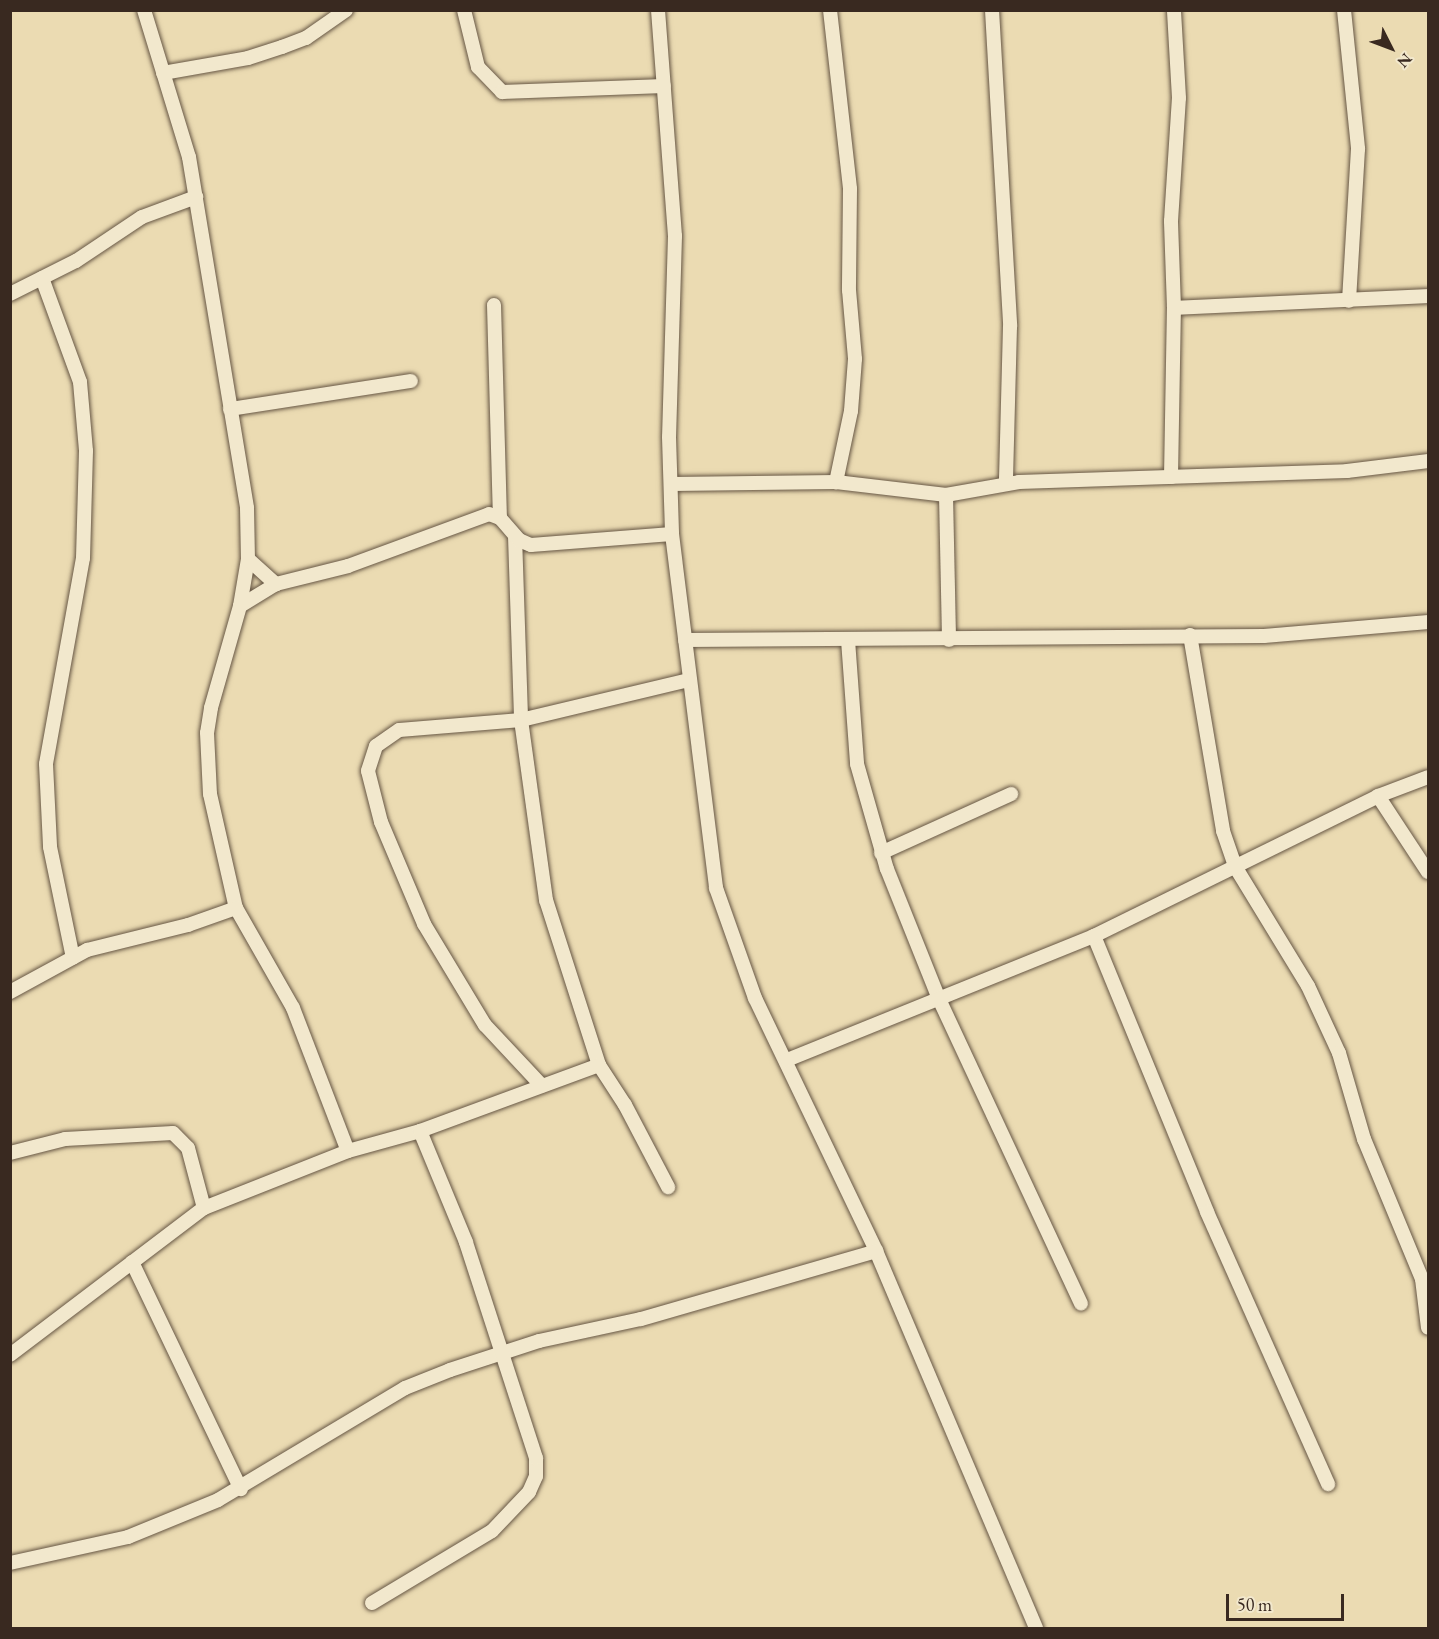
<!DOCTYPE html>
<style>
body{margin:0}
#map{position:relative;width:1439px;height:1639px;overflow:hidden;background:#ebdbb2;font-family:"EB Garamond",serif}
div>[style]{position:absolute}
.roads{filter:drop-shadow(0 0 2px #665644) drop-shadow(0 0 2px #665644)}
.minor>*{height:14px;margin:-7px;padding:0 7px;transform-origin:7px;border-radius:7px;background:#f2e8cd}
span{translate:-50% -50%;white-space:nowrap;text-align:center;line-height:1.15;-webkit-text-stroke:4.5px #f2e8cd;paint-order:stroke}
.frame{position:absolute;inset:0;border:12px solid #392920;pointer-events:none}
.north{position:absolute;left:1361px;top:18px;width:60px;height:60px;-webkit-text-stroke:4px #f2e8cd;paint-order:stroke;rotate:132deg;font-size:16px;font-weight:700;line-height:24px;text-align:center;color:#392920}
.north::after{content:'';display:block;margin:auto;width:21px;height:27px;background:#392920;clip-path:polygon(50% 0,100% 100%,50% 72%,0 100%)}
.scale{position:absolute;left:1226px;top:1594px;width:118px;height:27px;box-sizing:border-box;border:3px solid #392920;border-top:0;padding-left:8px;font-size:18px;line-height:21px;white-space:nowrap;color:#392920;-webkit-text-stroke:4px #f2e8cd;paint-order:stroke}
</style>
<div id="map">
<div class="roads">
<div class="minor">
<i style="left:144px;top:10px;width:154px;rotate:73deg"></i>
<i style="left:189px;top:157px;width:356px;rotate:80.6deg"></i>
<i style="left:247px;top:508px;width:51px;rotate:88.9deg"></i>
<i style="left:248px;top:559px;width:48px;rotate:99.7deg"></i>
<i style="left:240px;top:606px;width:106px;rotate:105.9deg"></i>
<i style="left:211px;top:708px;width:25px;rotate:99deg"></i>
<i style="left:207px;top:733px;width:61px;rotate:87.2deg"></i>
<i style="left:210px;top:794px;width:117px;rotate:77.2deg"></i>
<i style="left:464px;top:10px;width:59px;rotate:76.2deg"></i>
<i style="left:478px;top:67px;width:35px;rotate:46deg"></i>
<i style="left:502px;top:92px;width:162px;rotate:-2.1deg"></i>
<i style="left:658px;top:10px;width:227px;rotate:85.7deg"></i>
<i style="left:675px;top:236px;width:201px;rotate:91.7deg"></i>
<i style="left:669px;top:437px;width:97px;rotate:88.2deg"></i>
<i style="left:672px;top:534px;width:357px;rotate:82.9deg"></i>
<i style="left:716px;top:888px;width:117px;rotate:70.5deg"></i>
<i style="left:755px;top:998px;width:280px;rotate:64.4deg"></i>
<i style="left:876px;top:1251px;width:410px;rotate:67deg"></i>
<i style="left:830px;top:10px;width:180px;rotate:83.6deg"></i>
<i style="left:850px;top:189px;width:101px;rotate:90.6deg"></i>
<i style="left:849px;top:290px;width:69px;rotate:85deg"></i>
<i style="left:855px;top:359px;width:52px;rotate:94.4deg"></i>
<i style="left:851px;top:411px;width:73px;rotate:101.9deg"></i>
<i style="left:992px;top:10px;width:317px;rotate:86.7deg"></i>
<i style="left:1010px;top:326px;width:158px;rotate:91.5deg"></i>
<i style="left:1344px;top:10px;width:140px;rotate:84.2deg"></i>
<i style="left:1358px;top:149px;width:152px;rotate:93.4deg"></i>
<i style="left:163px;top:73px;width:86px;rotate:-10deg"></i>
<i style="left:248px;top:58px;width:36px;rotate:-18deg"></i>
<i style="left:282px;top:47px;width:26px;rotate:-21deg"></i>
<i style="left:306px;top:38px;width:49px;rotate:-35deg"></i>
<i style="left:42px;top:278px;width:111px;rotate:69.9deg"></i>
<i style="left:80px;top:382px;width:69px;rotate:85deg"></i>
<i style="left:86px;top:451px;width:107px;rotate:91.6deg"></i>
<i style="left:83px;top:558px;width:209px;rotate:100.2deg"></i>
<i style="left:46px;top:764px;width:83px;rotate:87.2deg"></i>
<i style="left:50px;top:847px;width:113px;rotate:78.3deg"></i>
<i style="left:10px;top:294px;width:74px;rotate:-26.6deg"></i>
<i style="left:76px;top:261px;width:79px;rotate:-33.7deg"></i>
<i style="left:142px;top:217px;width:58px;rotate:-20.3deg"></i>
<i style="left:494px;top:305px;width:213px;rotate:88.4deg"></i>
<i style="left:1174px;top:308px;width:254px;rotate:-2.7deg"></i>
<i style="left:230px;top:409px;width:183px;rotate:-8.8deg"></i>
<i style="left:1171px;top:477px;width:169px;rotate:-89deg"></i>
<i style="left:1174px;top:308px;width:87px;rotate:-92deg"></i>
<i style="left:1171px;top:221px;width:123px;rotate:-86.3deg"></i>
<i style="left:1179px;top:98px;width:88px;rotate:-93.3deg"></i>
<i style="left:672px;top:484px;width:164px;rotate:-0.7deg"></i>
<i style="left:836px;top:482px;width:111px;rotate:6.7deg"></i>
<i style="left:946px;top:495px;width:74px;rotate:-10.1deg"></i>
<i style="left:1019px;top:482px;width:328px;rotate:-1.9deg"></i>
<i style="left:1347px;top:471px;width:82px;rotate:-7deg"></i>
<i style="left:946px;top:495px;width:145px;rotate:88.8deg"></i>
<i style="left:515px;top:536px;width:184px;rotate:88.1deg"></i>
<i style="left:521px;top:720px;width:122px;rotate:175.3deg"></i>
<i style="left:399px;top:730px;width:28px;rotate:145deg"></i>
<i style="left:376px;top:746px;width:26px;rotate:108deg"></i>
<i style="left:368px;top:771px;width:53px;rotate:75.7deg"></i>
<i style="left:381px;top:822px;width:111px;rotate:67.1deg"></i>
<i style="left:424px;top:924px;width:118px;rotate:58.9deg"></i>
<i style="left:485px;top:1025px;width:83px;rotate:46.9deg"></i>
<i style="left:248px;top:559px;width:38px;rotate:42deg"></i>
<i style="left:240px;top:606px;width:42px;rotate:-31.4deg"></i>
<i style="left:276px;top:584px;width:74px;rotate:-14deg"></i>
<i style="left:348px;top:566px;width:150px;rotate:-20.2deg"></i>
<i style="left:489px;top:514px;width:12px;rotate:20deg"></i>
<i style="left:500px;top:518px;width:29px;rotate:49deg"></i>
<i style="left:519px;top:540px;width:13px;rotate:23deg"></i>
<i style="left:531px;top:545px;width:141px;rotate:-4.5deg"></i>
<i style="left:1190px;top:635px;width:199px;rotate:80.4deg"></i>
<i style="left:1223px;top:831px;width:39px;rotate:71deg"></i>
<i style="left:1236px;top:868px;width:138px;rotate:58.6deg"></i>
<i style="left:1308px;top:986px;width:74px;rotate:65.2deg"></i>
<i style="left:1339px;top:1053px;width:90px;rotate:73.8deg"></i>
<i style="left:1364px;top:1139px;width:152px;rotate:67.5deg"></i>
<i style="left:1422px;top:1279px;width:49px;rotate:83deg"></i>
<i style="left:685px;top:640px;width:579px;rotate:-0.4deg"></i>
<i style="left:1264px;top:636px;width:165px;rotate:-4.9deg"></i>
<i style="left:848px;top:640px;width:124px;rotate:85.8deg"></i>
<i style="left:857px;top:764px;width:109px;rotate:74.1deg"></i>
<i style="left:887px;top:869px;width:140px;rotate:68.2deg"></i>
<i style="left:939px;top:999px;width:336px;rotate:65deg"></i>
<i style="left:1378px;top:796px;width:91px;rotate:56.7deg"></i>
<i style="left:881px;top:853px;width:143px;rotate:-24.4deg"></i>
<i style="left:1094px;top:936px;width:298px;rotate:67.7deg"></i>
<i style="left:1207px;top:1212px;width:298px;rotate:66deg"></i>
<i style="left:10px;top:992px;width:88px;rotate:-28.6deg"></i>
<i style="left:87px;top:950px;width:104px;rotate:-13.9deg"></i>
<i style="left:188px;top:925px;width:51px;rotate:-19.5deg"></i>
<i style="left:236px;top:908px;width:115px;rotate:60.3deg"></i>
<i style="left:293px;top:1008px;width:153px;rotate:69deg"></i>
<i style="left:787px;top:1060px;width:331px;rotate:-22deg"></i>
<i style="left:1094px;top:936px;width:317px;rotate:-26.2deg"></i>
<i style="left:1378px;top:796px;width:53px;rotate:-20.8deg"></i>
<i style="left:599px;top:1065px;width:173px;rotate:-107.8deg"></i>
<i style="left:546px;top:900px;width:182px;rotate:-97.9deg"></i>
<i style="left:521px;top:720px;width:173px;rotate:-13.4deg"></i>
<i style="left:10px;top:1153px;width:57px;rotate:-14.3deg"></i>
<i style="left:65px;top:1139px;width:108px;rotate:-3.2deg"></i>
<i style="left:173px;top:1133px;width:21px;rotate:45deg"></i>
<i style="left:188px;top:1148px;width:62px;rotate:75.1deg"></i>
<i style="left:132px;top:1262px;width:252px;rotate:64.4deg"></i>
<i style="left:10px;top:1355px;width:243px;rotate:-37.2deg"></i>
<i style="left:204px;top:1208px;width:155px;rotate:-21.6deg"></i>
<i style="left:348px;top:1151px;width:75px;rotate:-15.5deg"></i>
<i style="left:420px;top:1131px;width:191px;rotate:-20.2deg"></i>
<i style="left:599px;top:1065px;width:48px;rotate:57deg"></i>
<i style="left:625px;top:1105px;width:93px;rotate:62.3deg"></i>
<i style="left:10px;top:1563px;width:121px;rotate:-12.4deg"></i>
<i style="left:128px;top:1537px;width:97px;rotate:-22.3deg"></i>
<i style="left:218px;top:1500px;width:218px;rotate:-30.9deg"></i>
<i style="left:405px;top:1388px;width:48px;rotate:-21.8deg"></i>
<i style="left:450px;top:1370px;width:94px;rotate:-18deg"></i>
<i style="left:539px;top:1341px;width:104px;rotate:-12.2deg"></i>
<i style="left:641px;top:1319px;width:245px;rotate:-16.1deg"></i>
<i style="left:372px;top:1603px;width:140px;rotate:-31deg"></i>
<i style="left:492px;top:1531px;width:54px;rotate:-46.5deg"></i>
<i style="left:529px;top:1492px;width:17px;rotate:-66deg"></i>
<i style="left:536px;top:1476px;width:18px;rotate:-90deg"></i>
<i style="left:536px;top:1458px;width:227px;rotate:-108deg"></i>
<i style="left:466px;top:1242px;width:120px;rotate:-112.5deg"></i>
</div>
</div>
<div class="frame"></div>
<div class="north">N</div>
<div class="scale">50 m</div>
</div>
